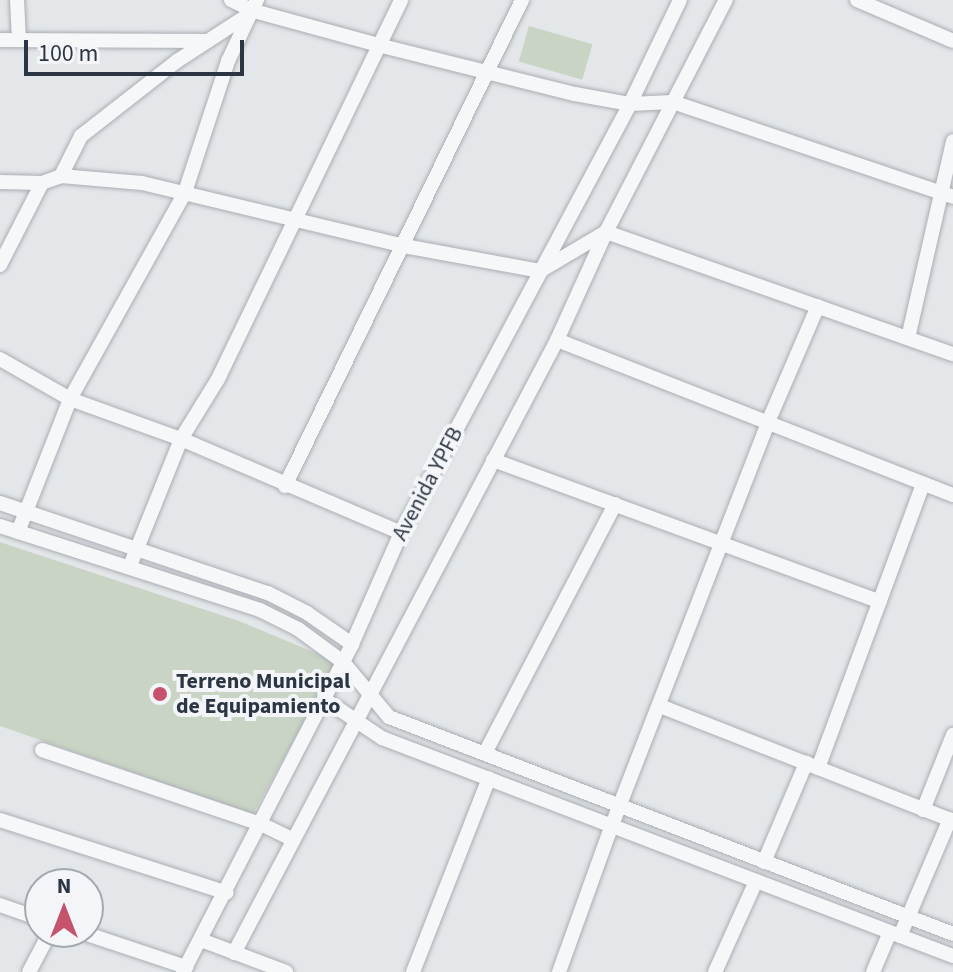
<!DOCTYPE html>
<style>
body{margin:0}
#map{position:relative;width:953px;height:972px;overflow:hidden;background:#e4e7ea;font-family:"Source Sans 3",sans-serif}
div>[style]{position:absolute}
.green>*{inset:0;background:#cad4c5;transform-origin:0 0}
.roads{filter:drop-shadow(0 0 2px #a9aeb4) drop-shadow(0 0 2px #a9aeb4)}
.minor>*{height:14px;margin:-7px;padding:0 7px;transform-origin:7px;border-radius:7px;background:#f6f7f9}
.dots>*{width:22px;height:22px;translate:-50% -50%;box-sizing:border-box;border:4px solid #f3f5f8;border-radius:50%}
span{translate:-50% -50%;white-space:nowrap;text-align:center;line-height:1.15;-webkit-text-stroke:8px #f3f5f8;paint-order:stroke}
.street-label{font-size:22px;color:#2c3642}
.poi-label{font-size:22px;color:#2c3642;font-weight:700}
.left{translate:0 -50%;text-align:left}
.north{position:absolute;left:24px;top:868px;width:80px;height:80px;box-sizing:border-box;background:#f3f5f8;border:2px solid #a3a9af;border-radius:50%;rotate:0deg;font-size:22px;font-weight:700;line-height:32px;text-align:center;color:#2c3642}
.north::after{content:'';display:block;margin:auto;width:28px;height:36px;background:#c5536c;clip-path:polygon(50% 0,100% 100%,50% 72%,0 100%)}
.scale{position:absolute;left:24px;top:40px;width:220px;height:36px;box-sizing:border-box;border:4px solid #2c3642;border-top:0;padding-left:10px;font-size:24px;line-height:28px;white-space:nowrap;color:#2c3642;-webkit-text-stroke:6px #f3f5f8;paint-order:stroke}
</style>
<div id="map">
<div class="green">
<i style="left:529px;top:26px;width:66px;height:37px;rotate:16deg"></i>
<i style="clip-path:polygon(0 542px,239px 621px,337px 662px,253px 814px,0 726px)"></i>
</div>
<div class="roads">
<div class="minor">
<i style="left:17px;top:0;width:40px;rotate:87.1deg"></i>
<i style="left:231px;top:0;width:25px;rotate:26deg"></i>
<i style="left:254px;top:11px;width:129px;rotate:15.3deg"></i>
<i style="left:378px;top:45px;width:203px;rotate:14deg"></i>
<i style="left:575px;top:94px;width:56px;rotate:10.3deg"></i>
<i style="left:630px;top:104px;width:43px;rotate:-2.7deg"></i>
<i style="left:673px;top:102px;width:296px;rotate:18.7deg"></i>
<i style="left:857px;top:0;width:104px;rotate:23.1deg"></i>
<i style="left:254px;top:11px;width:92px;rotate:147deg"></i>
<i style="left:177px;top:61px;width:122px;rotate:142deg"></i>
<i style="left:81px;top:136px;width:45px;rotate:116.6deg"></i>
<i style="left:61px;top:176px;width:81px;rotate:4.9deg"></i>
<i style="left:142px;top:183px;width:269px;rotate:13.5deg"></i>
<i style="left:404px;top:246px;width:138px;rotate:10.4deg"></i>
<i style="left:540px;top:271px;width:77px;rotate:-30.6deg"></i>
<i style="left:0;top:40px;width:207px;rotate:0.3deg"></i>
<i style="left:0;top:182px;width:42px;rotate:1.4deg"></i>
<i style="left:42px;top:183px;width:20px;rotate:-20deg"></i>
<i style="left:606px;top:232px;width:368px;rotate:19.4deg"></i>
<i style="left:0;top:265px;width:92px;rotate:-62.9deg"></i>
<i style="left:908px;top:338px;width:202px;rotate:-77.1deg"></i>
<i style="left:557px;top:340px;width:425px;rotate:21.4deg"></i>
<i style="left:0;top:359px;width:81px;rotate:29.7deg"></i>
<i style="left:70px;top:399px;width:118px;rotate:19.8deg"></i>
<i style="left:181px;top:439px;width:239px;rotate:23.1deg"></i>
<i style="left:493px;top:460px;width:412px;rotate:20.1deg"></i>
<i style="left:285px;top:486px;width:541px;rotate:-64deg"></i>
<i style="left:0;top:503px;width:283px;rotate:18.6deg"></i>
<i style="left:268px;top:593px;width:44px;rotate:27.1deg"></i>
<i style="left:307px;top:613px;width:55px;rotate:34.6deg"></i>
<i style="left:0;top:526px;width:273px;rotate:17.9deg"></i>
<i style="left:260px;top:610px;width:42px;rotate:26.6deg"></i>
<i style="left:298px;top:629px;width:56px;rotate:36.3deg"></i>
<i style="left:343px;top:662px;width:72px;rotate:50.1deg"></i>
<i style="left:389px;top:717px;width:604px;rotate:21.04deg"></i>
<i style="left:18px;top:532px;width:143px;rotate:-68.6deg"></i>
<i style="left:70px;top:399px;width:237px;rotate:-60.9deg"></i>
<i style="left:185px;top:192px;width:138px;rotate:-71.8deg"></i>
<i style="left:228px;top:61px;width:68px;rotate:-64.6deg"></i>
<i style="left:130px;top:566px;width:137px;rotate:-68.1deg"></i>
<i style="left:181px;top:439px;width:70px;rotate:-58.3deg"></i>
<i style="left:218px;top:379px;width:421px;rotate:-64.2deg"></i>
<i style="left:324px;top:699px;width:70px;rotate:33.9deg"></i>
<i style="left:382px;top:738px;width:611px;rotate:20.9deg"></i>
<i style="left:660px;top:706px;width:315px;rotate:21.4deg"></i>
<i style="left:42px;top:750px;width:231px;rotate:18.7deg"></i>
<i style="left:261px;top:824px;width:34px;rotate:26deg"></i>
<i style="left:485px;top:753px;width:281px;rotate:-62.4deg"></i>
<i style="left:818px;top:768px;width:303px;rotate:-69.7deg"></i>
<i style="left:923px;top:810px;width:81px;rotate:-68.2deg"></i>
<i style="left:0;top:820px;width:238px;rotate:17.8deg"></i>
<i style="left:764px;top:862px;width:108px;rotate:-67deg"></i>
<i style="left:0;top:905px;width:42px;rotate:19.3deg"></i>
<i style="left:81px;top:932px;width:111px;rotate:18.4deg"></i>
<i style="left:900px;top:936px;width:127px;rotate:-66.9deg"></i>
<i style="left:201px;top:940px;width:91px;rotate:20.6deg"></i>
<i style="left:234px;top:953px;width:693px;rotate:-62.21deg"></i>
<i style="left:557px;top:340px;width:119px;rotate:-65.6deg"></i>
<i style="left:606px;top:232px;width:261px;rotate:-62.7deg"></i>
<i style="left:29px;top:972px;width:45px;rotate:-62.3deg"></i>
<i style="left:183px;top:972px;width:369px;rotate:-62.7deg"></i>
<i style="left:352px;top:644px;width:121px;rotate:-66.2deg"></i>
<i style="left:401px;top:533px;width:486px;rotate:-61.9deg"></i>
<i style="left:630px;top:104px;width:115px;rotate:-64.3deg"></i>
<i style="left:413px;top:972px;width:208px;rotate:-68.6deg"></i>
<i style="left:559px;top:972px;width:156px;rotate:-70.2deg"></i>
<i style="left:612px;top:825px;width:432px;rotate:-68.8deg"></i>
<i style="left:768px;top:422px;width:126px;rotate:-66.7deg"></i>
<i style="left:715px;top:972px;width:100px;rotate:-65.7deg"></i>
<i style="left:873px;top:972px;width:43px;rotate:-67deg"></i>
</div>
</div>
<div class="dots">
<i style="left:160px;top:694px;background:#c5536c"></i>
</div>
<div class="street-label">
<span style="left:428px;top:484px;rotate:-62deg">Avenida YPFB</span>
</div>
<div class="poi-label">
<span class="left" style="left:176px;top:694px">Terreno Municipal<br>de Equipamiento</span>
</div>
<div class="north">N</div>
<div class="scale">100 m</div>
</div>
